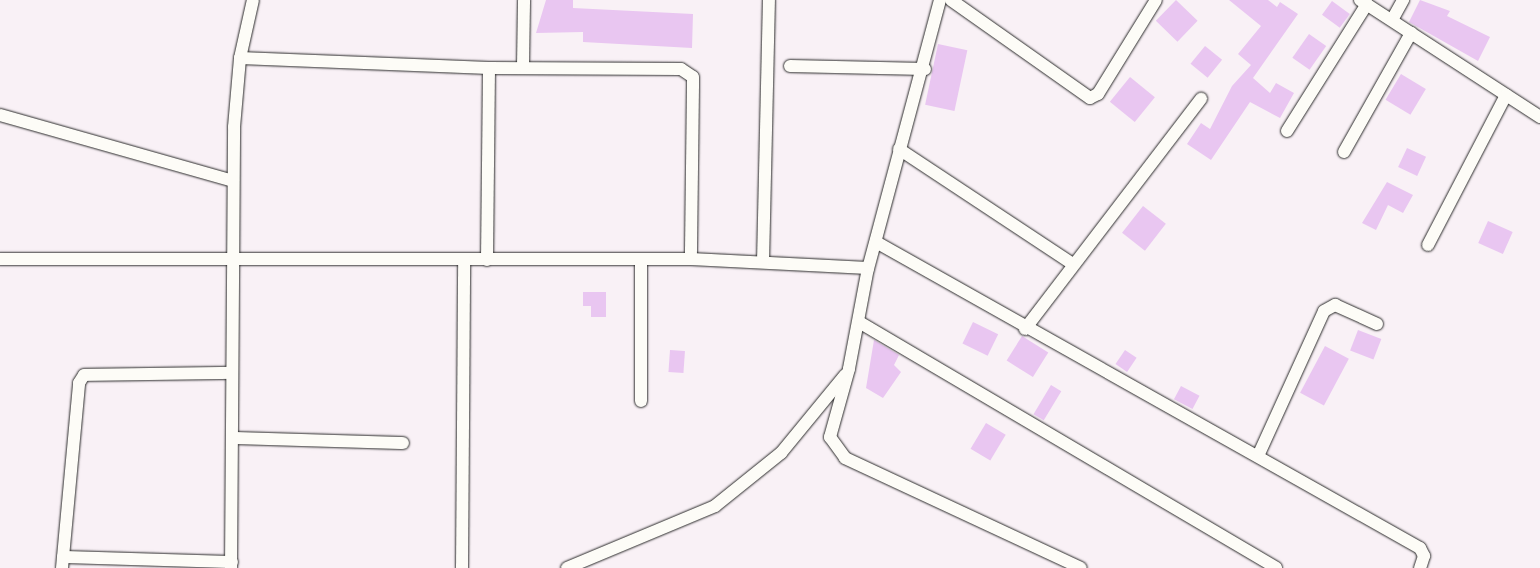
<!DOCTYPE html>
<style>
body{margin:0}
#map{position:relative;width:1540px;height:568px;overflow:hidden;background:#f9f1f6;font-family:"Gochi Hand",sans-serif}
div>[style]{position:absolute}
.building>*{inset:0;background:#e9c6f1;transform-origin:0 0}
.roads{filter:drop-shadow(0 0 1px #2b2b2b) drop-shadow(0 0 1px #2b2b2b)}
.minor>*{height:12px;margin:-6px;padding:0 6px;transform-origin:6px;border-radius:6px;background:#fdfcf7}
span{translate:-50% -50%;white-space:nowrap;text-align:center;line-height:1.15;-webkit-text-stroke:4px #fdfcf7;paint-order:stroke}
</style>
<div id="map">
<div class="building">
<i style="clip-path:polygon(546px 0,573px 0,573px 8px,693px 14px,692px 48px,583px 42px,583px 32px,536px 33px)"></i>
<i style="left:1176px;top:0;width:30px;height:29px;rotate:44deg"></i>
<i style="clip-path:polygon(1229px 0,1268px 0,1277px 7px,1280px 2px,1298px 14px,1253px 78px,1270px 93px,1276px 83px,1294px 93px,1280px 118px,1250px 102px,1211px 160px,1187px 144px,1201px 123px,1210px 129px,1232px 86px,1251px 65px,1238px 54px,1261px 26px)"></i>
<i style="clip-path:polygon(1420px 0,1450px 11px,1447px 16px,1490px 37px,1478px 61px,1409px 22px)"></i>
<i style="left:1332px;top:1px;width:22px;height:17px;rotate:36deg"></i>
<i style="left:1309px;top:34px;width:21px;height:29px;rotate:35deg"></i>
<i style="left:938px;top:44px;width:30px;height:62px;rotate:12deg"></i>
<i style="left:1205px;top:46px;width:22px;height:23px;rotate:39deg"></i>
<i style="left:1401px;top:74px;width:29px;height:30px;rotate:31deg"></i>
<i style="left:1130px;top:77px;width:32px;height:32px;rotate:39deg"></i>
<i style="left:1407px;top:148px;width:21px;height:21px;rotate:25deg"></i>
<i style="clip-path:polygon(1387px 182px,1413px 195px,1403px 213px,1388px 205px,1376px 230px,1362px 223px)"></i>
<i style="left:1143px;top:206px;width:29px;height:34px;rotate:38deg"></i>
<i style="left:1488px;top:221px;width:27px;height:24px;rotate:24deg"></i>
<i style="clip-path:polygon(583px 292px,606px 292px,606px 317px,591px 317px,591px 306px,583px 306px)"></i>
<i style="left:973px;top:322px;width:28px;height:24px;rotate:26deg"></i>
<i style="left:1358px;top:330px;width:25px;height:22px;rotate:21deg"></i>
<i style="left:1022px;top:336px;width:31px;height:29px;rotate:32deg"></i>
<i style="clip-path:polygon(874px 340px,899px 355px,894px 365px,901px 372px,883px 398px,866px 388px)"></i>
<i style="left:1325px;top:346px;width:27px;height:53px;rotate:28deg"></i>
<i style="left:670px;top:350px;width:15px;height:22px;rotate:4deg"></i>
<i style="left:1125px;top:350px;width:14px;height:17px;rotate:34deg"></i>
<i style="left:1051px;top:385px;width:12px;height:34px;rotate:31deg"></i>
<i style="left:1181px;top:386px;width:21px;height:15px;rotate:28deg"></i>
<i style="left:986px;top:423px;width:23px;height:30px;rotate:31deg"></i>
</div>
<div class="roads">
<div class="minor">
<i style="left:940px;top:0;width:278px;rotate:105deg"></i>
<i style="left:868px;top:268px;width:103px;rotate:100.7deg"></i>
<i style="left:849px;top:369px;width:71px;rotate:105.6deg"></i>
<i style="left:830px;top:437px;width:26px;rotate:54deg"></i>
<i style="left:845px;top:458px;width:260px;rotate:25deg"></i>
<i style="left:951px;top:0;width:170px;rotate:35.2deg"></i>
<i style="left:1090px;top:98px;width:9px;rotate:-27deg"></i>
<i style="left:1098px;top:94px;width:110px;rotate:-58.3deg"></i>
<i style="left:1360px;top:0;width:215px;rotate:33deg"></i>
<i style="left:1392px;top:20px;width:23px;rotate:-61deg"></i>
<i style="left:240px;top:58px;width:249px;rotate:2.3deg"></i>
<i style="left:489px;top:68px;width:192px;rotate:0.3deg"></i>
<i style="left:681px;top:69px;width:14px;rotate:34deg"></i>
<i style="left:693px;top:77px;width:9px;rotate:90deg"></i>
<i style="left:693px;top:86px;width:173px;rotate:90.7deg"></i>
<i style="left:523px;top:66px;width:66px;rotate:-89.1deg"></i>
<i style="left:790px;top:66px;width:135px;rotate:1.3deg"></i>
<i style="left:0;top:115px;width:242px;rotate:15.8deg"></i>
<i style="left:1287px;top:131px;width:150px;rotate:-57.8deg"></i>
<i style="left:899px;top:149px;width:206px;rotate:33.5deg"></i>
<i style="left:1344px;top:152px;width:137px;rotate:-60.6deg"></i>
<i style="left:876px;top:242px;width:624px;rotate:29.36deg"></i>
<i style="left:1420px;top:548px;width:9px;rotate:63deg"></i>
<i style="left:1424px;top:556px;width:13px;rotate:108deg"></i>
<i style="left:1428px;top:245px;width:169px;rotate:-62.5deg"></i>
<i style="left:0;top:259px;width:691px"></i>
<i style="left:691px;top:259px;width:177px;rotate:2.9deg"></i>
<i style="left:487px;top:260px;width:192px;rotate:-89.4deg"></i>
<i style="left:763px;top:262px;width:262px;rotate:-88.7deg"></i>
<i style="left:859px;top:322px;width:484px;rotate:30.5deg"></i>
<i style="left:1025px;top:329px;width:290px;rotate:-52.6deg"></i>
<i style="left:641px;top:401px;width:141px;rotate:-90deg"></i>
<i style="left:233px;top:438px;width:170px;rotate:1.7deg"></i>
<i style="left:1258px;top:456px;width:159px;rotate:-65.5deg"></i>
<i style="left:1324px;top:311px;width:13px;rotate:-29deg"></i>
<i style="left:1335px;top:305px;width:46px;rotate:24.3deg"></i>
<i style="left:63px;top:557px;width:169px;rotate:1.7deg"></i>
<i style="left:62px;top:568px;width:186px;rotate:-84.7deg"></i>
<i style="left:79px;top:383px;width:9px;rotate:-58deg"></i>
<i style="left:84px;top:375px;width:148px;rotate:-0.8deg"></i>
<i style="left:231px;top:568px;width:441px;rotate:-89.6deg"></i>
<i style="left:234px;top:127px;width:69px;rotate:-85deg"></i>
<i style="left:240px;top:58px;width:59px;rotate:-77.4deg"></i>
<i style="left:462px;top:568px;width:308px;rotate:-89.6deg"></i>
<i style="left:567px;top:568px;width:160px;rotate:-22.7deg"></i>
<i style="left:715px;top:506px;width:85px;rotate:-38.8deg"></i>
<i style="left:781px;top:453px;width:101px;rotate:-50.6deg"></i>
</div>
</div>
</div>
